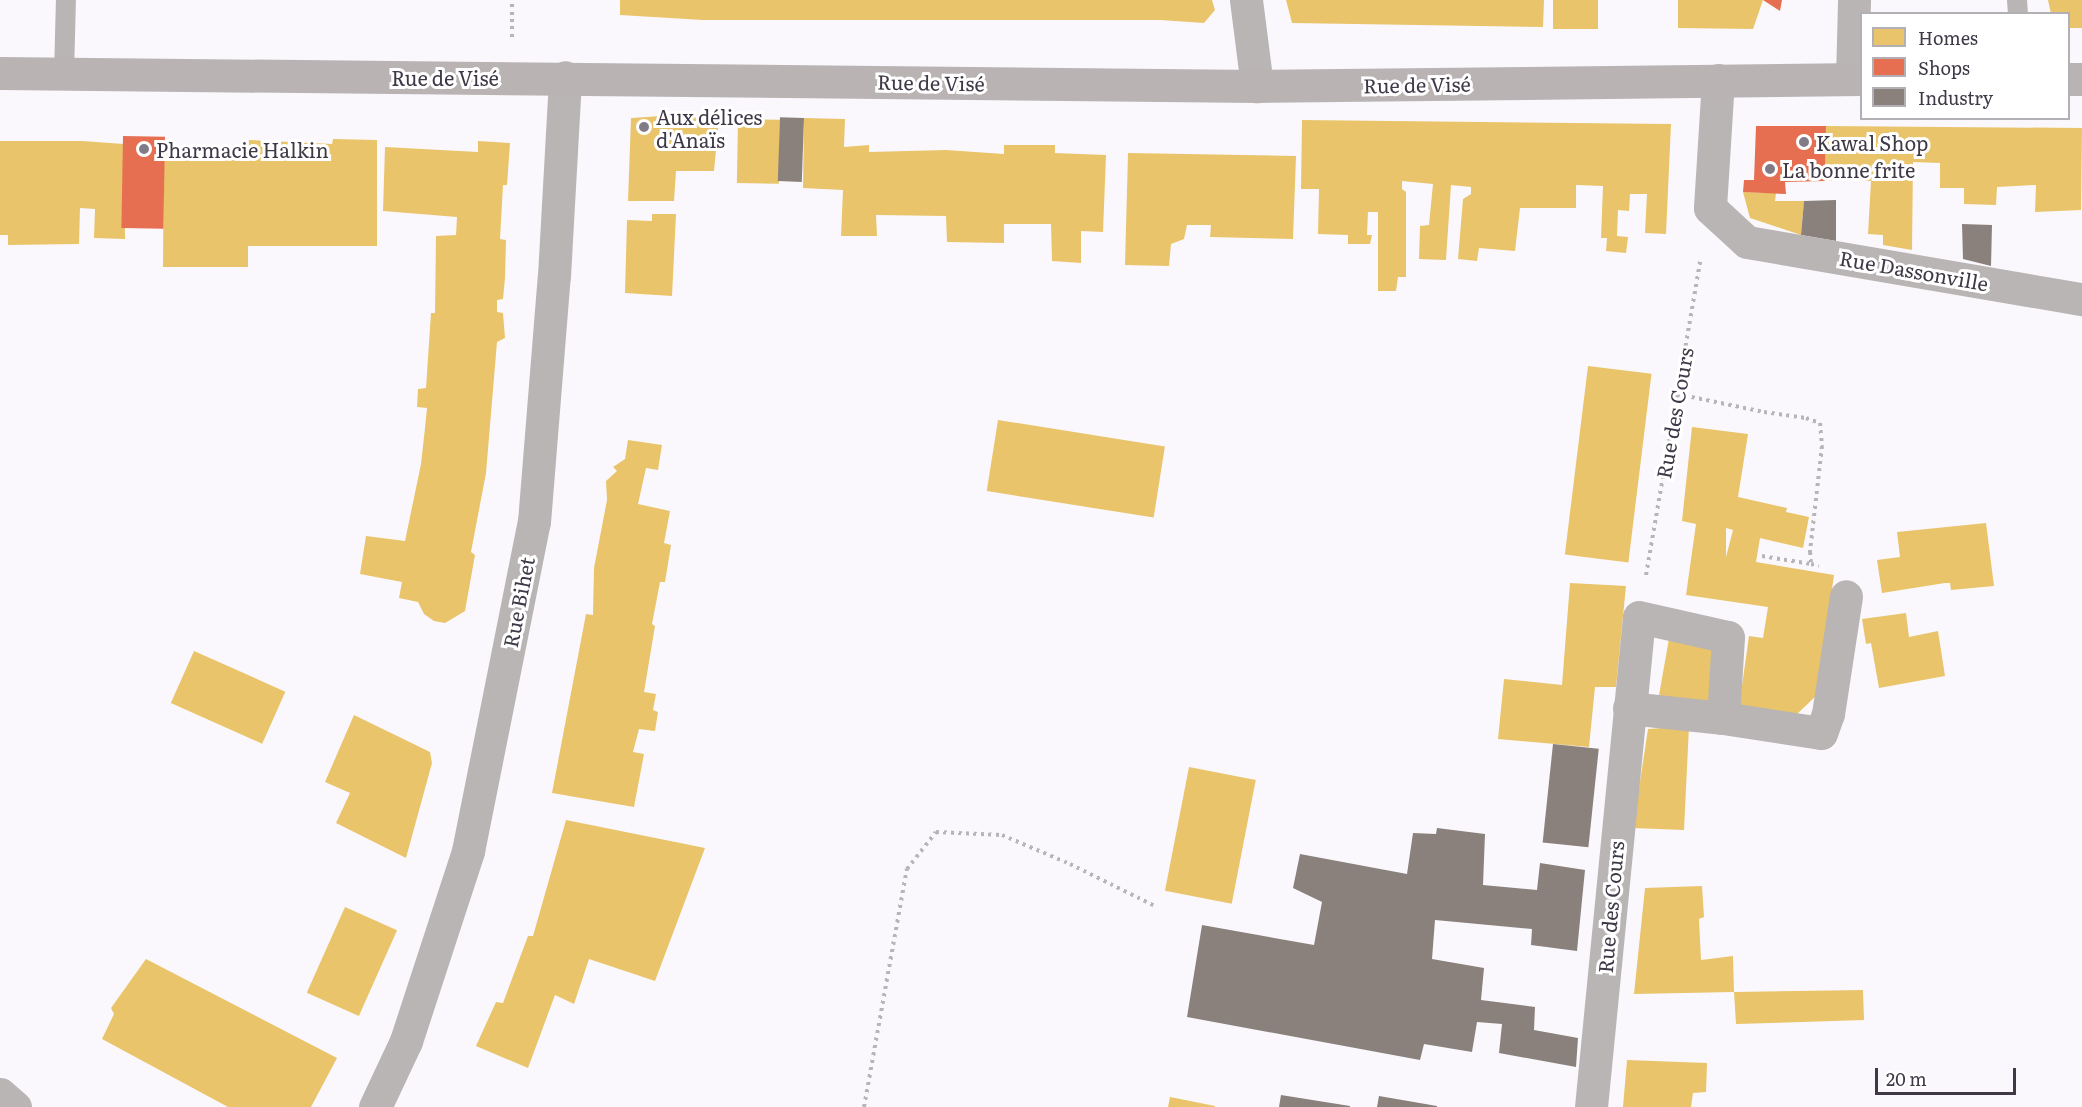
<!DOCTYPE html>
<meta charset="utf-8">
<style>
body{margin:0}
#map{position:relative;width:2082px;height:1107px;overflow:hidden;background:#faf8fd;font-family:Literata,serif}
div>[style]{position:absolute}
.homes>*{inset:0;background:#e9c46a;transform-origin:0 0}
.shops>*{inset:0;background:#e76f51;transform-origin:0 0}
.industry>*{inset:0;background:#8a817c;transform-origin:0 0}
.path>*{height:4px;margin-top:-2px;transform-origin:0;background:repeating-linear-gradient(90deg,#b9b5b6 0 3px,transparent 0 7.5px)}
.service>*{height:20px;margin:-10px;padding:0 10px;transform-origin:10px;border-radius:10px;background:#b9b5b4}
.minor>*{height:33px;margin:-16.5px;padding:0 16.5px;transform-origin:16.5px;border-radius:16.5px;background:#b9b5b4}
.tertiary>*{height:33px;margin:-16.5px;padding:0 16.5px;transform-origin:16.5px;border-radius:16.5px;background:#b9b5b4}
.secondary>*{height:33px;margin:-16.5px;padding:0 16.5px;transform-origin:16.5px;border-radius:16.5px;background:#b9b4b3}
.dots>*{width:16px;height:16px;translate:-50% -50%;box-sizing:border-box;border:3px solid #fff;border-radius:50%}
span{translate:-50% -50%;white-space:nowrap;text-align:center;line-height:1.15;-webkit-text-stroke:6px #fff;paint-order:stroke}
.street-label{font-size:20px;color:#3f3947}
.poi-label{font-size:20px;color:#3f3947}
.left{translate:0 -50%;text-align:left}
.legend{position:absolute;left:1860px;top:12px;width:210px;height:108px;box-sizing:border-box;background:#fff;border:2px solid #b2b0b5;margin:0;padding:8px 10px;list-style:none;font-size:18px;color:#3f3947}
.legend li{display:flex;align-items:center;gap:12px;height:30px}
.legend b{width:30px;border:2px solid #b2b0b5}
.scale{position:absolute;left:1875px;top:1068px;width:141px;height:27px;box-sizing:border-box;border:3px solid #3f3947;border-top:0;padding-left:8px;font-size:18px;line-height:21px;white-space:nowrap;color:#3f3947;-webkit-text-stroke:4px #fff;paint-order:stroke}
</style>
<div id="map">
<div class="homes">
<i style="clip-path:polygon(620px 0,1212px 0,1215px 10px,1204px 23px,1160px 20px,703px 20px,620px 15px)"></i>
<i style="clip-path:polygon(1286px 0,1544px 0,1543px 27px,1292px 23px)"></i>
<i style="left:1553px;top:0;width:45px;height:29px"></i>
<i style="clip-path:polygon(1678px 0,1763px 0,1753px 29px,1678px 28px)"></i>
<i style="clip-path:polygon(2048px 0,2082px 0,2082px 28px,2068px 28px,2068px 14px,2051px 14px)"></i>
<i style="clip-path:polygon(678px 115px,719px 119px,714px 171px,676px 171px,674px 201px,628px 201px,631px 118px)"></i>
<i style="clip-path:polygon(804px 118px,845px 119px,844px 147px,869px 145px,869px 152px,946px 150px,1004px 154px,1004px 145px,1055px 145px,1055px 153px,1106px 155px,1103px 232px,1081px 231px,1081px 263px,1052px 261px,1051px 224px,1004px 224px,1004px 243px,947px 242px,946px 216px,876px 215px,877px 236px,841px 236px,843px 190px,803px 188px)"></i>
<i style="left:738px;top:119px;width:42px;height:64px;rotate:1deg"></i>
<i style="clip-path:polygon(1302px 120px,1671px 124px,1666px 234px,1645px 233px,1647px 194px,1630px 194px,1629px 211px,1618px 210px,1617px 236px,1628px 237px,1626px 253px,1606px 251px,1607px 238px,1601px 238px,1603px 186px,1576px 185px,1576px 208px,1520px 208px,1515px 251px,1479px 248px,1477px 261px,1458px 259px,1463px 199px,1471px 194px,1471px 187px,1451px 185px,1446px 260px,1419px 259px,1420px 226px,1429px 225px,1433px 184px,1402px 181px,1402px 189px,1406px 192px,1406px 277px,1398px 277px,1396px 291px,1378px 291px,1378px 212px,1368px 212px,1367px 235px,1372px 235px,1370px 244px,1348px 244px,1348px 235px,1318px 234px,1319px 189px,1301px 189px)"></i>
<i style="clip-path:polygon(1826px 126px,2082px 128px,2081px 210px,2035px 212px,2036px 185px,1997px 187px,1996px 205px,1964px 204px,1964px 188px,1940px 188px,1940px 163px,1913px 162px,1912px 250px,1883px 245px,1883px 235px,1868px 234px,1871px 181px,1825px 181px)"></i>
<i style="clip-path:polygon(333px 139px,377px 140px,377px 246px,248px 246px,248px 267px,163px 267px,164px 147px,248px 148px,249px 140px,332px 144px)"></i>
<i style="clip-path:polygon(0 141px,82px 141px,124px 144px,125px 239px,94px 238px,95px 209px,80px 208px,79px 244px,8px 245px,8px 235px,0 235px)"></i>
<i style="clip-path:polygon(478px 141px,510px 143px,507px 185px,503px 185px,500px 239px,506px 240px,505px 278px,503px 299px,497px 300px,497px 312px,503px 313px,505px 338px,497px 342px,486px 473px,471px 552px,475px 555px,465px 611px,445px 623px,434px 621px,424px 614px,418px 602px,399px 598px,402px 582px,360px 574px,366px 536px,405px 541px,421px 464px,425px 428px,427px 408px,417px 407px,418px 389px,426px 388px,431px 313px,435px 313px,436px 236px,456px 235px,457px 217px,383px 211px,385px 147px,478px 152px)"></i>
<i style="clip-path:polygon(1128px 153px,1296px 156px,1293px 239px,1210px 237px,1211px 225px,1187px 225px,1184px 239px,1171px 244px,1169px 266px,1125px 265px)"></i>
<i style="clip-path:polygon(1743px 192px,1776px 193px,1775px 201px,1804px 201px,1801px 235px,1750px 218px)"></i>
<i style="clip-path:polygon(652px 214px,676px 214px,672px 296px,625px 293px,627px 220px,652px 221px)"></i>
<i style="left:1588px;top:366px;width:64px;height:190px;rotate:7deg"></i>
<i style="left:998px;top:420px;width:169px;height:72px;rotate:9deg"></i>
<i style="clip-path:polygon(evenodd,1692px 427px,1748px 434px,1738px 497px,1787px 508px,1786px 512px,1809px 517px,1803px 548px,1760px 538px,1756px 562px,1834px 575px,1817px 695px,1797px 714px,1739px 707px,1749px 636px,1763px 638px,1768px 607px,1686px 595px,1696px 524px,1682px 521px,1692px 427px,1726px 528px,1733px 530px,1726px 557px,1726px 528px)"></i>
<i style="clip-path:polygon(628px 440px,662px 445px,658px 470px,646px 468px,638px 504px,670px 511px,664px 543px,671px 545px,665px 582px,660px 582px,652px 624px,655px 626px,644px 692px,656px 694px,653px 710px,658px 712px,655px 731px,639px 729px,633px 752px,644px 754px,634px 807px,552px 793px,586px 614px,593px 615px,594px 568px,607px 500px,606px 481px,617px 471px,613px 467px,625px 459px)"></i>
<i style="clip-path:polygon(1986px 523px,1994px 586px,1951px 590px,1950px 583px,1945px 583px,1882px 593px,1877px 560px,1900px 557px,1897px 532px)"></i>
<i style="clip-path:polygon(1570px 583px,1626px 586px,1616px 687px,1595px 687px,1589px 747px,1498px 739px,1504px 679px,1562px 685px)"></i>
<i style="clip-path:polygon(1906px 613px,1909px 637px,1938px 631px,1945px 676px,1879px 688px,1871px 643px,1866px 644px,1862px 619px)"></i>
<i style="left:1670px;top:633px;width:50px;height:64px;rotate:10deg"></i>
<i style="left:194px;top:651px;width:100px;height:57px;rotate:24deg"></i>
<i style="clip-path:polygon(354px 715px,430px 752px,432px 763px,406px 858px,336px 823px,350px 793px,325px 782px)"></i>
<i style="clip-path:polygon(1689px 726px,1684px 830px,1633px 828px,1648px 729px)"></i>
<i style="left:1189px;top:767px;width:68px;height:126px;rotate:11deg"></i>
<i style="clip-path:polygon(566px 820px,705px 848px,655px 981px,589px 959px,574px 1004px,555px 995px,528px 1068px,476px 1046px,496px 1002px,503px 1003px,528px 936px,533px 936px)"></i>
<i style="clip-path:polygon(1702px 886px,1704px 917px,1699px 919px,1701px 960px,1733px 956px,1734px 992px,1863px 990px,1864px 1020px,1736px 1024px,1734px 992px,1634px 994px,1645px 888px)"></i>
<i style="left:345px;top:907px;width:57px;height:94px;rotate:24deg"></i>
<i style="clip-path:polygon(146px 959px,337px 1058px,311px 1107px,228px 1107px,102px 1039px,114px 1014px,111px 1008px)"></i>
<i style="clip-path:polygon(1627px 1060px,1707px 1063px,1706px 1092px,1693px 1093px,1691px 1107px,1623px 1107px)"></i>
<i style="clip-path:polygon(1170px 1097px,1215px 1106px,1215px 1107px,1168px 1107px)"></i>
</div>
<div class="shops">
<i style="clip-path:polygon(1763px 0,1782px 0,1780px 11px)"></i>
<i style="clip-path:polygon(1756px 126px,1826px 126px,1825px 181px,1785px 182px,1786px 194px,1743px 192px,1744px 180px,1754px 180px)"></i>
<i style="left:123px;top:136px;width:42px;height:92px;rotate:1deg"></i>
</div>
<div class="industry">
<i style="left:804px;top:118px;width:64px;height:24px;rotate:92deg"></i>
<i style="clip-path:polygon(1836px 200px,1836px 241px,1801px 235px,1804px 201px)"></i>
<i style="clip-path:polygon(1962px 224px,1992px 225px,1991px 266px,1963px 259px)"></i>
<i style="left:1553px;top:744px;width:46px;height:99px;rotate:6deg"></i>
<i style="clip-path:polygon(1437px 828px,1485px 834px,1483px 885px,1537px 890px,1540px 863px,1585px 870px,1577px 951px,1531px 945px,1532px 929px,1435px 920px,1432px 959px,1484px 968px,1481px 1000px,1535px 1007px,1534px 1030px,1578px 1038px,1576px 1067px,1499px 1053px,1502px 1024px,1477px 1022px,1472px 1052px,1424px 1044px,1420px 1060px,1187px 1017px,1202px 925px,1314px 945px,1322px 902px,1293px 888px,1300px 854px,1407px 874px,1413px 833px,1436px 834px)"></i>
<i style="clip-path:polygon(1281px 1095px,1350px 1106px,1350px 1107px,1279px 1107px)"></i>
<i style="clip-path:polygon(1379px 1096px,1437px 1106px,1437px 1107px,1377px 1107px)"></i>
</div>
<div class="path">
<i style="left:512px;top:37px;width:37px;rotate:-90deg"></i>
<i style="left:1677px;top:394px;width:89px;rotate:11.7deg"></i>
<i style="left:1764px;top:412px;width:42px;rotate:8.1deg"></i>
<i style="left:1806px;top:418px;width:15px;rotate:20deg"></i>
<i style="left:1820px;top:423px;width:23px;rotate:85deg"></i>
<i style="left:1822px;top:446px;width:107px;rotate:96.5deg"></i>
<i style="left:1810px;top:552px;width:12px;rotate:85deg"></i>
<i style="left:1811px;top:564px;width:8px;rotate:14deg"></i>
<i style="left:1762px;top:556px;width:50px;rotate:9.3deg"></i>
<i style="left:1646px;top:575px;width:322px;rotate:-80.2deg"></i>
<i style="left:864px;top:1107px;width:242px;rotate:-79.8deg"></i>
<i style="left:907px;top:869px;width:47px;rotate:-51.9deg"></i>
<i style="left:936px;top:832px;width:66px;rotate:2.6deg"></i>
<i style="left:1002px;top:835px;width:74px;rotate:23.1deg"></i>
<i style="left:1070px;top:864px;width:93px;rotate:26.3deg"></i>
</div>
<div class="service">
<i style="left:2017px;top:0;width:14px;rotate:86deg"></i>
<i style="left:64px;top:74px;width:74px;rotate:-88.5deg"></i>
</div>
<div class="minor">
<i style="left:1246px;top:0;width:87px;rotate:82.7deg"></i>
<i style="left:1852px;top:79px;width:79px;rotate:-88.5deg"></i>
<i style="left:1718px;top:80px;width:128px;rotate:93.6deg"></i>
<i style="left:1710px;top:208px;width:50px;rotate:42.6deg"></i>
<i style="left:1747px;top:242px;width:340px;rotate:9.7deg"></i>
<i style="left:1629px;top:708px;width:95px;rotate:6.1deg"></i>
<i style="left:1723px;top:718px;width:99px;rotate:8.7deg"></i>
<i style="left:1821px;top:733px;width:20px;rotate:-70deg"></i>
<i style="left:1828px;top:714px;width:119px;rotate:-81.3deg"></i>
<i style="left:375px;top:1107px;width:73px;rotate:-64.8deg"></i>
<i style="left:406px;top:1041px;width:200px;rotate:-71.9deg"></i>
<i style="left:468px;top:851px;width:336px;rotate:-78.7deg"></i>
<i style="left:534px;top:522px;width:247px;rotate:-85.4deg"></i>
<i style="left:554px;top:276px;width:199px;rotate:-86.8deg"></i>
<i style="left:1591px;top:1107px;width:492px;rotate:-84.4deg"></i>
<i style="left:1639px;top:617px;width:91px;rotate:12.7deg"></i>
<i style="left:1728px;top:637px;width:81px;rotate:93.5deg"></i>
</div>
<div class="tertiary">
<i style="left:0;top:1094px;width:20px;rotate:41deg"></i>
</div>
<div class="secondary">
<i style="left:0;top:73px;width:1257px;rotate:0.59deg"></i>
<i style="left:1257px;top:86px;width:605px;rotate:-0.66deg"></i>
<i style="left:2068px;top:79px;width:14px"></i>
</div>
<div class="dots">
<i style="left:644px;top:127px;background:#807c87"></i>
<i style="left:1804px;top:142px;background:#807c87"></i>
<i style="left:144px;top:149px;background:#807c87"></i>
<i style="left:1770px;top:169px;background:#807c87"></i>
</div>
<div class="street-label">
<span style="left:445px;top:77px">Rue de Visé</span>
<span style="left:931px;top:82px;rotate:1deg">Rue de Visé</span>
<span style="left:1417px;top:84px;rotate:-1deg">Rue de Visé</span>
<span style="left:1914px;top:270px;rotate:10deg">Rue Dassonville</span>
<span style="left:1674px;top:413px;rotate:-80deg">Rue des Cours</span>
<span style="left:518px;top:602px;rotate:-79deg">Rue Bihet</span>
<span style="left:1610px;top:907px;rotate:-85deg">Rue des Cours</span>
</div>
<div class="poi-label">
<span class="left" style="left:656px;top:128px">Aux délices<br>d'Anaïs</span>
<span class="left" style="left:1816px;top:142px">Kawal Shop</span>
<span class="left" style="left:156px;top:149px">Pharmacie Halkin</span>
<span class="left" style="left:1782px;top:169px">La bonne frite</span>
</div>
<ul class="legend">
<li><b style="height:16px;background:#e9c46a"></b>Homes</li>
<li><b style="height:16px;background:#e76f51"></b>Shops</li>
<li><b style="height:16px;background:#8a817c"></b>Industry</li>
</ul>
<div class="scale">20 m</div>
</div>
